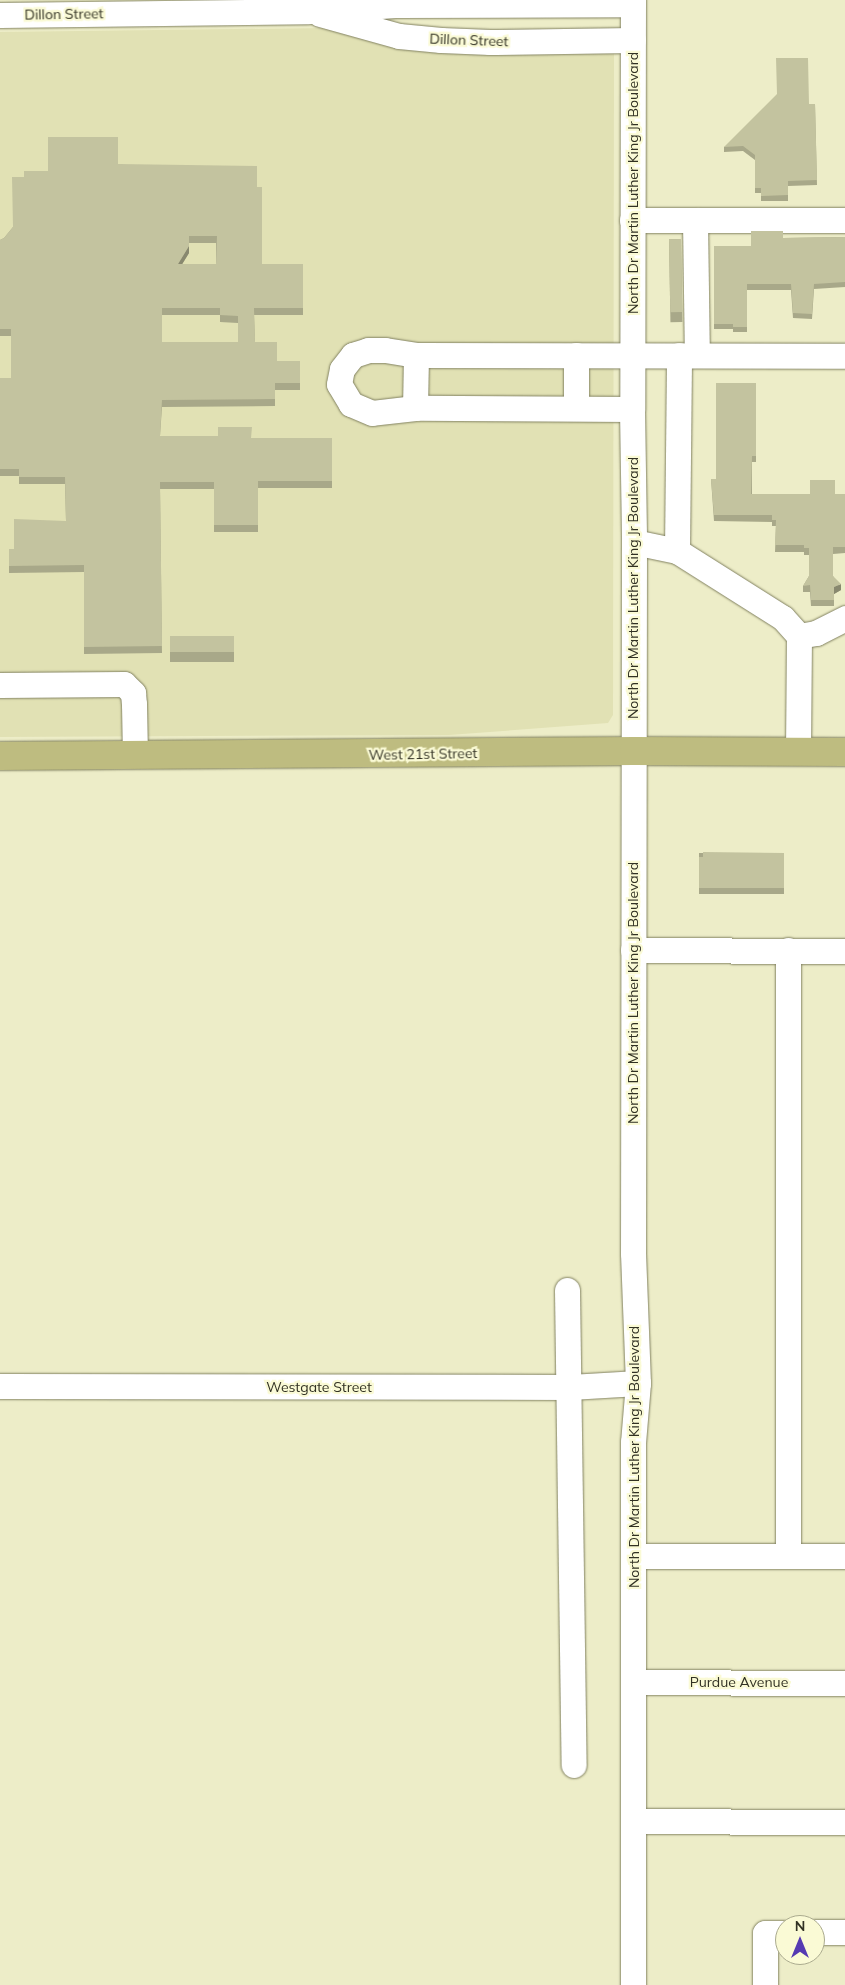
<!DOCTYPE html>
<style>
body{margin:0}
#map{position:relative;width:845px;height:1985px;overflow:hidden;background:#ededc8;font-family:Mulish,sans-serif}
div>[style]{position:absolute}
.built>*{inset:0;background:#e1e1b4}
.roads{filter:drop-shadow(0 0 1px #828261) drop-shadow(0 0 1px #828261)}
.minor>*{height:25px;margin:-12.5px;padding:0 12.5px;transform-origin:12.5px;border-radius:12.5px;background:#fff}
.major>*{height:28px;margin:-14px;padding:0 14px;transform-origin:14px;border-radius:14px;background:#bebc80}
.wall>*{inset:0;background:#a8a889;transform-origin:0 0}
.shaded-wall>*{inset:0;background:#88886f}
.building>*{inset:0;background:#c3c39f;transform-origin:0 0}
span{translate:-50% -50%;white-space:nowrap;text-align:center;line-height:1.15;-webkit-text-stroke:4.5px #fafad5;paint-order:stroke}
.street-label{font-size:14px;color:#313123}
.north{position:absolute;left:775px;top:1915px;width:50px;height:50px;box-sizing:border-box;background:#fafad5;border:1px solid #aaaa8e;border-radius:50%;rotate:0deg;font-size:14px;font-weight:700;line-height:20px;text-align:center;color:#313123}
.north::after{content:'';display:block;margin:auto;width:18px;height:22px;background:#553ab2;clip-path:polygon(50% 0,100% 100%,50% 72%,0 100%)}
</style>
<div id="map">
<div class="built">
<i style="clip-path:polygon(327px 28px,614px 51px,613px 715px,608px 723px,449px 735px,0 737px,0 32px)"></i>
</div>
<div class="roads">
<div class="minor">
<i style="left:633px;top:0;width:409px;rotate:90.1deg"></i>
<i style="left:632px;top:409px;width:133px;rotate:89.1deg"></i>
<i style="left:634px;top:542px;width:711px;rotate:90.08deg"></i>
<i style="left:633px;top:1253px;width:130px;rotate:87.8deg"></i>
<i style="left:638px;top:1383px;width:59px;rotate:94.8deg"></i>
<i style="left:633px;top:1442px;width:543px;rotate:90deg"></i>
<i style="left:320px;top:14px;width:82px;rotate:15.6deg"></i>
<i style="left:399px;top:36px;width:42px;rotate:5.4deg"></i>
<i style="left:441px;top:40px;width:49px;rotate:2.3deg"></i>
<i style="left:490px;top:42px;width:143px;rotate:-0.8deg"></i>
<i style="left:0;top:15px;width:308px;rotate:-0.7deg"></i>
<i style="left:308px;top:11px;width:87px;rotate:-3.9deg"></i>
<i style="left:395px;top:5px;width:238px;rotate:-0.2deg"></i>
<i style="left:632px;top:220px;width:213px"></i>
<i style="left:695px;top:220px;width:135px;rotate:89.2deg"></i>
<i style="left:576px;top:355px;width:53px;rotate:90deg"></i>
<i style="left:415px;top:408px;width:53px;rotate:-88.9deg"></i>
<i style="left:632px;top:409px;width:217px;rotate:-179.7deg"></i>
<i style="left:415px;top:408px;width:43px;rotate:173.4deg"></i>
<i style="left:372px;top:413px;width:23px;rotate:-157deg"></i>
<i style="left:351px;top:404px;width:23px;rotate:-121deg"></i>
<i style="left:339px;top:384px;width:15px;rotate:-79deg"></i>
<i style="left:342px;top:369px;width:18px;rotate:-52deg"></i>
<i style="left:353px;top:355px;width:16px;rotate:-18deg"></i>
<i style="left:368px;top:350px;width:17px"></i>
<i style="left:385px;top:350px;width:31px;rotate:9deg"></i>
<i style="left:416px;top:355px;width:429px;rotate:0.1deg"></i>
<i style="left:634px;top:542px;width:44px;rotate:11.8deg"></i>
<i style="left:677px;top:551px;width:125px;rotate:32.3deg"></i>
<i style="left:783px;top:618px;width:24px;rotate:48deg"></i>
<i style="left:799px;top:636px;width:116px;rotate:90.5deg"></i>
<i style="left:677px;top:551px;width:196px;rotate:-89.4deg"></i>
<i style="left:799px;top:636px;width:17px;rotate:-10deg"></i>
<i style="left:816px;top:633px;width:33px;rotate:-27deg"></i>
<i style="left:0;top:685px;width:124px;rotate:-0.5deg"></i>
<i style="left:124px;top:684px;width:13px;rotate:45deg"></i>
<i style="left:133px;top:693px;width:11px;rotate:85deg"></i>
<i style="left:134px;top:704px;width:51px;rotate:88.9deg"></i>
<i style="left:633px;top:950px;width:212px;rotate:0.3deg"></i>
<i style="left:567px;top:1290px;width:475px;rotate:89.2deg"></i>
<i style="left:0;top:1386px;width:570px;rotate:0.1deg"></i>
<i style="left:570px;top:1387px;width:68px;rotate:-3.4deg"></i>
<i style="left:633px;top:1556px;width:212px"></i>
<i style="left:788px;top:1556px;width:606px;rotate:-90deg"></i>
<i style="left:633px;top:1682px;width:212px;rotate:0.3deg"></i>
<i style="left:633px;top:1821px;width:212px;rotate:0.3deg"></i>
<i style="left:815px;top:1932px;width:30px"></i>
<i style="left:765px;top:1985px;width:52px;rotate:-90deg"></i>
<i style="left:765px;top:1933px;width:20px"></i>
</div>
<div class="major">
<i style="left:0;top:756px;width:634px;rotate:-0.45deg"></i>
<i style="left:634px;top:751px;width:211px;rotate:0.3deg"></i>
</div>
</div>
<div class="wall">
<i style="clip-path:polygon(809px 104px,815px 104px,817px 185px,788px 186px,788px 201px,761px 201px,761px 193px,755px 193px,755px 160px,743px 151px,724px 152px,724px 147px)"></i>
<i style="clip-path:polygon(evenodd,118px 164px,257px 187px,262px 264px,303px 264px,303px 315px,254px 315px,255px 342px,277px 361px,300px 361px,300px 390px,275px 390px,275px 406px,162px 407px,160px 436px,252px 438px,332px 438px,332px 488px,258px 488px,258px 532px,214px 532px,214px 489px,160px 489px,162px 653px,84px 654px,84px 572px,9px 573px,9px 549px,14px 549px,66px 521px,65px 484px,19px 484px,19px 476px,0 476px,0 378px,11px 378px,11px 336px,0 336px,0 240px,4px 238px,13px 227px,48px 171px,118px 164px,189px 243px,216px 243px,216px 264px,182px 264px,189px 253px,189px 243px,118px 164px,162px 315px,220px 315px,220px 322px,238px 323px,238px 342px,162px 342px,162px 315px)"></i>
<i style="clip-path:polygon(845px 237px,845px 287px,814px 289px,812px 319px,793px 318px,791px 290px,747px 290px,747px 332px,733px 332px,733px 329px,714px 329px,714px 246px,751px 246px,783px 238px)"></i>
<i style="left:681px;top:239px;width:83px;height:12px;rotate:89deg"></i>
<i style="clip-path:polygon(756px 383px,756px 462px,752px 462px,752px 494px,845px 494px,845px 553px,833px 554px,833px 576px,841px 590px,834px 594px,834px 606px,811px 606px,810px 592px,803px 592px,803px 586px,809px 576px,809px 555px,804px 555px,804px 552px,775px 552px,776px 526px,772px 526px,772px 522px,714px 521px,711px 479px,716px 479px)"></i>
<i style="left:170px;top:636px;width:64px;height:26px"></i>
<i style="left:784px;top:853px;width:41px;height:85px;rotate:90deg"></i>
</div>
<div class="shaded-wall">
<i style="clip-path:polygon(189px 246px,189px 253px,178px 271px,178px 264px)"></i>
<i style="clip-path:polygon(841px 584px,841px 590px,834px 594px,834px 587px)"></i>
</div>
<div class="building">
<i style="clip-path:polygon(776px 58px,808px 58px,809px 104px,815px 104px,817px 180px,788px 181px,788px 195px,761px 196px,761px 188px,755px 188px,755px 155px,743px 146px,724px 147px,777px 94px)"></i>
<i style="clip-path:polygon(evenodd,48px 137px,118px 137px,118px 164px,257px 166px,257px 187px,262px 187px,262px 264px,303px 264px,303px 308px,254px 308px,255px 342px,277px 342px,277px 361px,300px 361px,300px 383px,275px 383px,275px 399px,162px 400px,160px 436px,218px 436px,218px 427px,252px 427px,251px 438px,332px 438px,332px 481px,258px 481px,258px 525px,214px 525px,214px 482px,160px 482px,162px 646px,84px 647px,84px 565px,9px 566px,9px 549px,14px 549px,14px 519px,66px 521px,65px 477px,19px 477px,19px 469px,0 469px,0 378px,11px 378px,11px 329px,0 329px,0 240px,4px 238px,13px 227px,12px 177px,24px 177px,24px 171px,48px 171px,48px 137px,189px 236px,217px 236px,216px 264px,178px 264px,189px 246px,189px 236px,48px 137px,162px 308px,220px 308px,220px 315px,238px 316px,238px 342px,162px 342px,162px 308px)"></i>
<i style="clip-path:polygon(751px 231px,783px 231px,783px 238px,845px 237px,845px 282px,814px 284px,812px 314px,793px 313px,791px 284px,747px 284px,747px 327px,733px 327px,733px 324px,714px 324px,714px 246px,751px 246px)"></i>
<i style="left:681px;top:239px;width:73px;height:12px;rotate:89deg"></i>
<i style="clip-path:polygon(716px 383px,756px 383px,756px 456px,752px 456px,751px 494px,810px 494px,810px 480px,835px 480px,835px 494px,845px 494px,845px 547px,833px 547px,833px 576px,841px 584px,834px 587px,834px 600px,811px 600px,810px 585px,803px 586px,809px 576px,809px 548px,804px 548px,804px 545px,775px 545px,776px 520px,772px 520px,772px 515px,714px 515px,711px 479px,716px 479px)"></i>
<i style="left:170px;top:636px;width:64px;height:16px"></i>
<i style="clip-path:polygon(703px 852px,784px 853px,784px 888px,699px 888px,699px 857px,703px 857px)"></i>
</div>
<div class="street-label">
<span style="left:64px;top:14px;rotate:-1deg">Dillon Street</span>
<span style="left:469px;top:40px;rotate:2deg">Dillon Street</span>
<span style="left:633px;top:183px;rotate:-90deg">North Dr Martin Luther King Jr Boulevard</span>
<span style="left:633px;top:588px;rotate:-90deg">North Dr Martin Luther King Jr Boulevard</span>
<span style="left:423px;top:754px;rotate:-1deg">West 21st Street</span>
<span style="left:633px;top:993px;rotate:-90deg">North Dr Martin Luther King Jr Boulevard</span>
<span style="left:319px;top:1387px">Westgate Street</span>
<span style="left:634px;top:1457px;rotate:-90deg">North Dr Martin Luther King Jr Boulevard</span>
<span style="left:739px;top:1682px">Purdue Avenue</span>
</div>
<div class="north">N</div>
</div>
